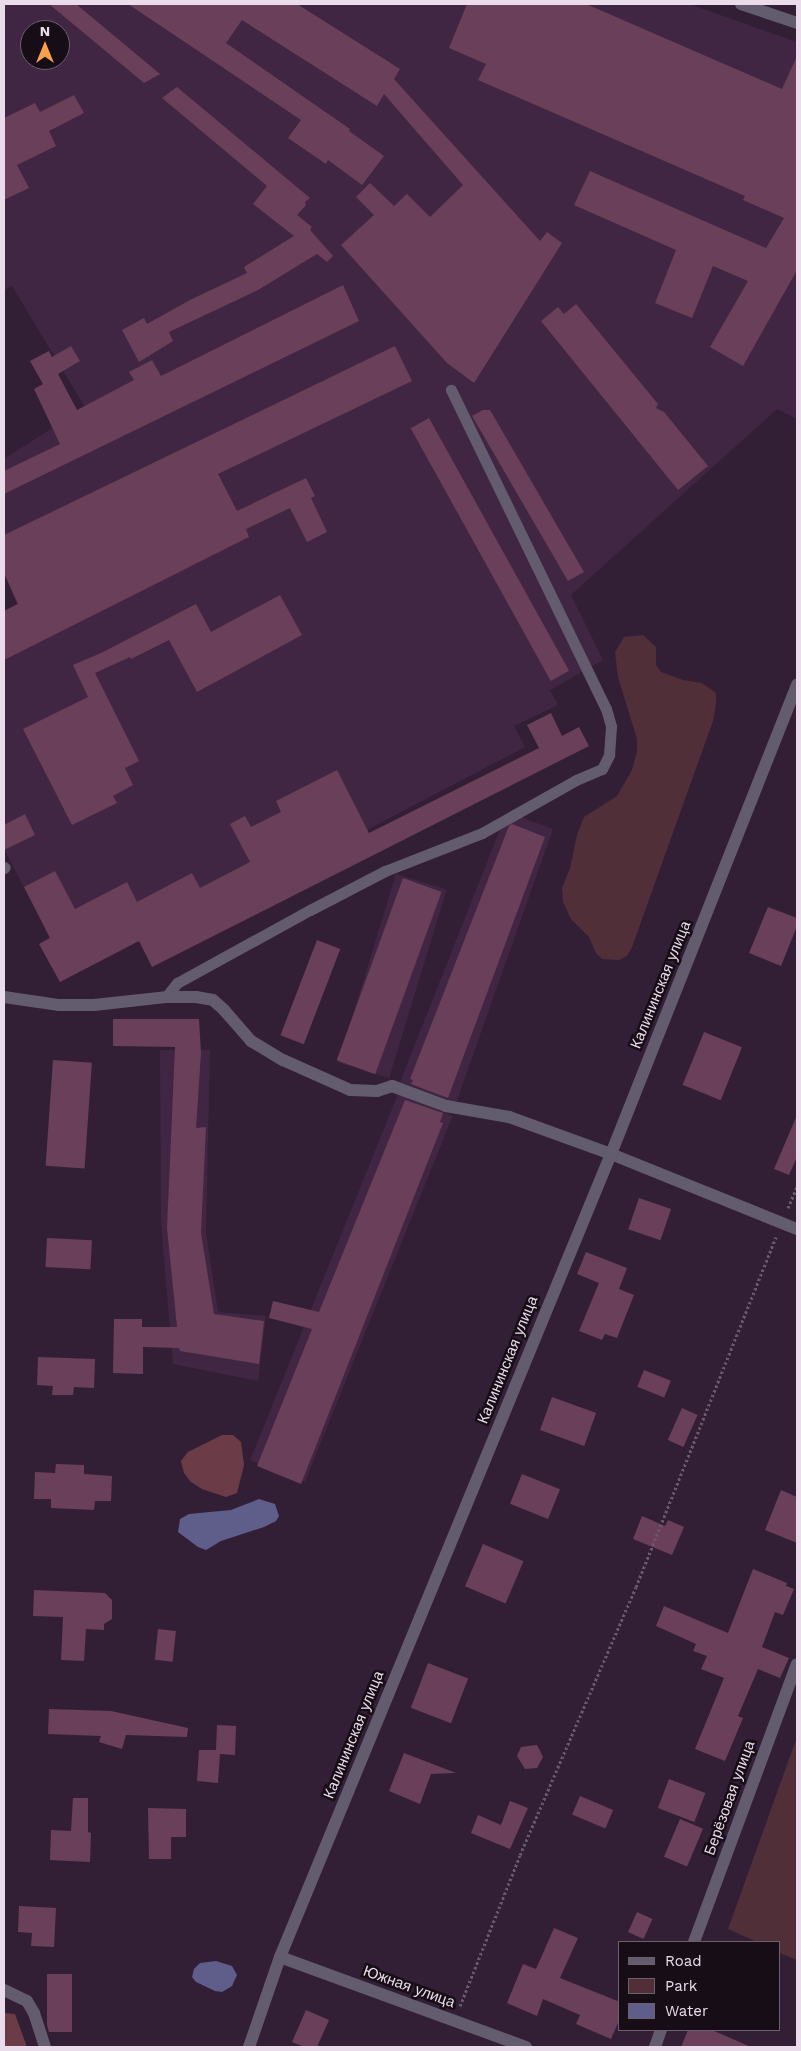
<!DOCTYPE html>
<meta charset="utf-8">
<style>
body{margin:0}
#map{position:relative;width:801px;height:2051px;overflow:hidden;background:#331f35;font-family:"Work Sans",sans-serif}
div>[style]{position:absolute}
.built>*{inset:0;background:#402642;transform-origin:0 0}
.green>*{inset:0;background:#502f38}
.forest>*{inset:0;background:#6c3b48}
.water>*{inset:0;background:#5f5e8b}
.building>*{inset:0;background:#6a3f59;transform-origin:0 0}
.path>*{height:3px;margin-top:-1.5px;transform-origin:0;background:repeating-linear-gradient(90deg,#6a586c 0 2.5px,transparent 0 5px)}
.service>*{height:11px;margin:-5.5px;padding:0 5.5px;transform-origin:5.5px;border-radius:5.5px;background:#635b6e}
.minor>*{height:12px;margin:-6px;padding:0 6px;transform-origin:6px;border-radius:6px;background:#635b6e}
span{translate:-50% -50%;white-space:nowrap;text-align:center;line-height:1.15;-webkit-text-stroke:5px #160d17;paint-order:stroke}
.street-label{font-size:15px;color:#eadceb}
.frame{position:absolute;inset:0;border:5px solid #eadceb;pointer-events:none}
.legend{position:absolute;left:618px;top:1941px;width:162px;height:90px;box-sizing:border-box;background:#160d17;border:1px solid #6b606c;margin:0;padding:6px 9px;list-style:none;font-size:15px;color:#eadceb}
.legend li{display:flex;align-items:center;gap:10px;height:25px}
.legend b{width:25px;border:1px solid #6b606c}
.north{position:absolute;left:20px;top:20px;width:50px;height:50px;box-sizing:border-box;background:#160d17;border:1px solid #6b606c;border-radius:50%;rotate:0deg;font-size:14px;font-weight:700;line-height:20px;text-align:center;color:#eadceb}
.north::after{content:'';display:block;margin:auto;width:18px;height:22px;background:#f8a04b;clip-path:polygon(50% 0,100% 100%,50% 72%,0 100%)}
</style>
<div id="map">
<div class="built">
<i style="clip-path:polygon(evenodd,4px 4px,689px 4px,797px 42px,797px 419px,777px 409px,571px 595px,603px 660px,550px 690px,558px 705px,514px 726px,525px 747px,298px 866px,157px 931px,60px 982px,39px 944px,50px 937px,4px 849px,4px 611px,17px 604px,4px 573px,4px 459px,85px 407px,12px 286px,4px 290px,4px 4px,30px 30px,60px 30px,60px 60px,30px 60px,30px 30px)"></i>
<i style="clip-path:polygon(507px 812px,553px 829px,456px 1103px,400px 1082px)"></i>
<i style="left:396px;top:874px;width:53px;height:197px;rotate:17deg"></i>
<i style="clip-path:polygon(160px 1050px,210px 1050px,206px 1232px,218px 1312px,266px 1316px,258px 1381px,173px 1364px,161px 1223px)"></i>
<i style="left:398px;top:1094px;width:59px;height:395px;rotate:22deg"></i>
</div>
<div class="green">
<i style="clip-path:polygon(643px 635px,656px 647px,656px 665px,661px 672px,683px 680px,702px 683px,716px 693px,716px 704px,713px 721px,632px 947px,627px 956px,619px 960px,602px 959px,596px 953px,589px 937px,571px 919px,563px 902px,562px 888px,570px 868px,577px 835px,584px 817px,617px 796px,632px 770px,637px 751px,637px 739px,618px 677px,615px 652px,624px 637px)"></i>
<i style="clip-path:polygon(797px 1737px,797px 1960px,780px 1953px,780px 1942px,757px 1942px,728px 1929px)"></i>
</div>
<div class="forest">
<i style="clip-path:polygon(222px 1435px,233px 1435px,241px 1442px,244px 1465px,237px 1493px,226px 1497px,202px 1489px,191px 1482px,184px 1473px,181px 1461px,188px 1452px)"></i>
<i style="clip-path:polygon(4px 2013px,15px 2014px,27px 2047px,4px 2047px)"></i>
</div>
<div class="water">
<i style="clip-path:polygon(259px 1499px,275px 1504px,279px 1516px,276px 1521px,264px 1527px,221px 1541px,206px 1550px,198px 1547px,178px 1532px,180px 1519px,189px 1514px,231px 1510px)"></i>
<i style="clip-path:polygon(216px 1961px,232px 1966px,237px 1975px,232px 1986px,222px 1992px,215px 1991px,196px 1982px,192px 1977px,194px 1969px,200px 1963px)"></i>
</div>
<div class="building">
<i style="clip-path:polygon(49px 4px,76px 4px,160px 74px,144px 83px)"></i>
<i style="clip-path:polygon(128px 4px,297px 4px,400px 69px,394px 79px,540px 241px,547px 232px,562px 243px,474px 383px,447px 363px,341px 245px,374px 215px,356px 197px,370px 183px,394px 206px,407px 194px,430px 217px,463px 185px,384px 94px,377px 106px,242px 20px,226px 43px,350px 129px,349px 131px,384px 156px,362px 185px,328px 160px,326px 164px,288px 138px,301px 120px)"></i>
<i style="clip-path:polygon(467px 4px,586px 4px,782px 89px,797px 56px,797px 270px,743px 366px,710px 347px,748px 281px,713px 266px,692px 318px,655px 303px,676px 250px,574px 205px,590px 171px,766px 248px,784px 218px,743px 200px,745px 196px,478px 80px,486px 64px,449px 48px)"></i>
<i style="clip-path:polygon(177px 87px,310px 198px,305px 202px,306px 205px,297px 215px,312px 227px,310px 230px,333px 256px,327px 262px,317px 254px,258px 290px,169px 332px,173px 341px,139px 362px,122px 330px,144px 318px,147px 324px,190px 300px,247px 273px,244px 267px,294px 236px,253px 204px,267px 186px,162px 98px)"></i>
<i style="clip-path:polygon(74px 95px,84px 113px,49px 131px,56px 146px,17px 165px,29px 188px,4px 200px,4px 118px,35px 103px,40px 112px)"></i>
<i style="clip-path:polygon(343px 285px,359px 321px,4px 494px,4px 471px,60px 444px,34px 389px,43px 384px,30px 361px,49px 351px,52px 357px,71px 346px,80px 361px,58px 374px,77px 410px,134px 380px,129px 372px,152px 360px,161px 376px)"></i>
<i style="clip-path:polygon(576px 304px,658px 404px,656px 408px,664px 412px,708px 466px,678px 490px,541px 321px,558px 307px,564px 314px)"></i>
<i style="clip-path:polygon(395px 346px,412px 381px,218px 474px,237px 511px,306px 478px,315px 496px,311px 498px,327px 532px,307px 542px,290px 508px,246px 529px,249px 537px,4px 660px,4px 611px,18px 604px,4px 573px,4px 535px)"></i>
<i style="clip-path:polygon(483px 410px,490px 410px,584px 572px,568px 581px,472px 416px)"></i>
<i style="left:429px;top:418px;width:289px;height:21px;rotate:61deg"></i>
<i style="clip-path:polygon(280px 595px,302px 635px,197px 692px,169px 640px,131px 659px,130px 657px,95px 673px,139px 761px,125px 768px,133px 785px,113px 796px,117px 803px,72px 825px,23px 729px,88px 697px,73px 665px,101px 653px,196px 604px,211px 632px)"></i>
<i style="clip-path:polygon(551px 713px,562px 736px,579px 727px,589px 746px,152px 967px,139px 941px,60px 982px,39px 944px,50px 938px,24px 887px,55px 871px,75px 909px,127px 882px,137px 902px,192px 873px,200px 888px,250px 862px,230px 824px,245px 816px,251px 827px,281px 812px,276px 801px,337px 770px,369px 833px,539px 748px,527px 725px)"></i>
<i style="clip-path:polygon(25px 814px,35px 835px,4px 850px,4px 825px)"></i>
<i style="clip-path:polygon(512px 824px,545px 837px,448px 1098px,411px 1084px,413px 1080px,410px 1079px,509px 826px)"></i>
<i style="left:403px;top:878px;width:41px;height:194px;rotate:20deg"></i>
<i style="clip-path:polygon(768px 907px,797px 918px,797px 926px,781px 966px,749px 953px)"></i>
<i style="left:317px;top:940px;width:25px;height:102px;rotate:21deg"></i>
<i style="clip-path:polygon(113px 1019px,199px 1019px,201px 1053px,196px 1128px,206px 1127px,201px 1233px,214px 1314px,264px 1321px,259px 1364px,180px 1351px,179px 1348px,143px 1347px,143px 1374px,113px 1373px,114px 1319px,142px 1319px,142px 1327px,177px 1327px,167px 1228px,175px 1047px,113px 1046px)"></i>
<i style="left:704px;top:1032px;width:41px;height:57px;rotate:22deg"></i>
<i style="left:53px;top:1060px;width:39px;height:106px;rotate:4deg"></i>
<i style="clip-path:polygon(405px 1100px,443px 1113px,440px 1122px,443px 1123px,301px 1484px,257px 1466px,312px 1329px,269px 1318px,273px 1301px,319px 1312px)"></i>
<i style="clip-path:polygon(797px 1115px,797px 1157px,789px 1175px,774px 1169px)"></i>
<i style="left:639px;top:1198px;width:34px;height:33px;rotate:19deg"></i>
<i style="left:47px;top:1238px;width:45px;height:29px;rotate:3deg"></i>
<i style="clip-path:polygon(586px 1252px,627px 1268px,619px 1289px,634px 1295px,617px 1338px,605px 1334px,602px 1340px,579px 1331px,599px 1283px,577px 1274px)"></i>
<i style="clip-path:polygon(38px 1357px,95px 1359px,94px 1388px,74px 1387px,73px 1395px,52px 1395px,53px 1386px,37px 1385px)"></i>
<i style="left:644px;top:1370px;width:29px;height:18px;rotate:22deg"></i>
<i style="left:552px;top:1397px;width:47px;height:35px;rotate:20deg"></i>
<i style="left:682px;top:1408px;width:17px;height:35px;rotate:24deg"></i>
<i style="clip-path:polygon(56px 1464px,84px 1465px,84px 1474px,112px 1476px,111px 1501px,95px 1501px,94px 1510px,51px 1508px,51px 1499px,34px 1499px,35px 1472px,55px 1473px)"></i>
<i style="left:522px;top:1474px;width:41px;height:32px;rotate:22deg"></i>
<i style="clip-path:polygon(781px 1490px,797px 1497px,797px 1543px,765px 1530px)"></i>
<i style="clip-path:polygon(642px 1516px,665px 1526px,668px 1520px,684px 1527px,672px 1555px,633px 1539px)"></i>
<i style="left:483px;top:1544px;width:44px;height:46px;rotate:23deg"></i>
<i style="clip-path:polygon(753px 1569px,787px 1583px,786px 1586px,794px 1589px,783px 1615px,775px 1612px,762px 1647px,789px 1658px,780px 1678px,758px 1669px,738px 1716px,743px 1718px,725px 1761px,695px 1749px,724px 1678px,701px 1669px,707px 1656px,693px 1651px,696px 1644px,656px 1626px,664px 1606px,728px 1633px)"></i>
<i style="clip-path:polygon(34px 1590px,105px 1593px,112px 1600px,112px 1619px,104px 1624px,104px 1630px,86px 1629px,84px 1661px,61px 1660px,63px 1617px,33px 1616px)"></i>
<i style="left:158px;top:1629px;width:18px;height:31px;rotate:6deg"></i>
<i style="left:428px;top:1663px;width:43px;height:48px;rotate:21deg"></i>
<i style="clip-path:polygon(49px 1709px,111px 1711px,188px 1728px,187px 1737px,126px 1735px,122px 1749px,99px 1742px,101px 1736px,48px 1734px)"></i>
<i style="clip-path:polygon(217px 1725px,236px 1726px,235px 1755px,220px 1754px,218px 1783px,197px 1781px,199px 1750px,216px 1750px)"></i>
<i style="clip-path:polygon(537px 1745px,543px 1757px,537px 1768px,525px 1769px,517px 1756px,521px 1747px)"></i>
<i style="clip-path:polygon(404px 1753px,456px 1773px,431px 1774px,420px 1804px,389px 1791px)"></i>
<i style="left:669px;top:1779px;width:39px;height:31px;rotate:21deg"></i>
<i style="left:580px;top:1796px;width:36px;height:20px;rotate:23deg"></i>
<i style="clip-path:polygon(73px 1798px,88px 1798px,88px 1832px,91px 1833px,90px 1862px,50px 1860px,51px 1830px,71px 1831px)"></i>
<i style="clip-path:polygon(510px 1801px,528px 1808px,510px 1849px,471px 1833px,478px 1815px,501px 1825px)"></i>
<i style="clip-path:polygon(148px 1808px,186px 1809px,186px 1837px,171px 1837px,171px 1859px,149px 1859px)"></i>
<i style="left:680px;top:1819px;width:25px;height:41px;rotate:23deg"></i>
<i style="clip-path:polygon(19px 1906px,56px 1908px,54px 1947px,31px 1946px,32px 1933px,18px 1932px)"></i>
<i style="left:637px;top:1912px;width:17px;height:22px;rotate:24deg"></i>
<i style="clip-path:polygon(554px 1928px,578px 1938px,560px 1978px,620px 2002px,620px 2018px,611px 2039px,576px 2024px,580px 2015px,543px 1999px,537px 2016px,507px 2003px,523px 1964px,536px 1969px)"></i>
<i style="clip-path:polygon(47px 1974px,72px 1974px,72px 2032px,49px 2032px,47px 2025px)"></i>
<i style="clip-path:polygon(306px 2010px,329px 2020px,317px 2047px,304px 2047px,292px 2042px)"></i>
<i style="clip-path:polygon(688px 2030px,712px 2030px,751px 2047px,681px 2047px)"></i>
</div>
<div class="path">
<i style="left:788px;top:1208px;width:23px;rotate:-67deg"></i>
<i style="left:460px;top:2006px;width:162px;rotate:-68.3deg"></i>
<i style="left:520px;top:1855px;width:292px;rotate:-66.6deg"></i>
<i style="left:636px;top:1587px;width:377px;rotate:-68.2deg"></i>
</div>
<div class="service">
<i style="left:4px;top:868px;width:1px;rotate:-45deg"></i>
<i style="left:166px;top:997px;width:18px;rotate:-52deg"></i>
<i style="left:177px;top:983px;width:152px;rotate:-28.8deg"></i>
<i style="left:310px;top:910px;width:85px;rotate:-27.5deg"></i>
<i style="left:385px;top:871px;width:104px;rotate:-21.4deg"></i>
<i style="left:482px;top:833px;width:108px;rotate:-29.4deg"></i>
<i style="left:576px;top:780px;width:28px;rotate:-23deg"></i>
<i style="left:602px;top:769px;width:16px;rotate:-63deg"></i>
<i style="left:609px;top:755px;width:29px;rotate:-86deg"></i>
<i style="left:611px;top:726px;width:18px;rotate:-106deg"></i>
<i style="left:606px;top:709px;width:355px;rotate:-115.9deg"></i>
</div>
<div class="minor">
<i style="left:741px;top:4px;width:59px;rotate:18.7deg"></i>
<i style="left:4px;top:997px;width:56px;rotate:8.3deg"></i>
<i style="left:59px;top:1005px;width:35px"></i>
<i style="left:94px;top:1005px;width:72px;rotate:-6.3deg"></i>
<i style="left:166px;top:997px;width:30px"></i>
<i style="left:196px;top:997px;width:17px;rotate:10deg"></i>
<i style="left:213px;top:1000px;width:15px;rotate:42deg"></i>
<i style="left:224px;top:1010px;width:41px;rotate:48.9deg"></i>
<i style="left:251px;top:1041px;width:37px;rotate:31deg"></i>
<i style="left:283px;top:1060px;width:73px;rotate:24.1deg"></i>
<i style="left:350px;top:1090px;width:27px;rotate:2deg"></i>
<i style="left:377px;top:1091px;width:16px;rotate:-18deg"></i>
<i style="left:392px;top:1086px;width:58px;rotate:20.3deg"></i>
<i style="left:446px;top:1106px;width:64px;rotate:9.9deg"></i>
<i style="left:509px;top:1117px;width:109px;rotate:19.9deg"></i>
<i style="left:611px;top:1154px;width:201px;rotate:22deg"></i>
<i style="left:694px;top:1942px;width:296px;rotate:-69.7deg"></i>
<i style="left:280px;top:1957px;width:262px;rotate:20.1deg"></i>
<i style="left:4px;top:1990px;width:25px;rotate:26deg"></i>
<i style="left:27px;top:2001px;width:14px;rotate:60deg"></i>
<i style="left:34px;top:2013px;width:36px;rotate:72deg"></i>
<i style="left:249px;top:2047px;width:95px;rotate:-71deg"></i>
<i style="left:280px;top:1957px;width:869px;rotate:-67.6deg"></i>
<i style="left:611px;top:1154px;width:505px;rotate:-68.37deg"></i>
<i style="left:655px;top:2047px;width:18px;rotate:-71deg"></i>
</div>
<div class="street-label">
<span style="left:661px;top:985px;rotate:-68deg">Калининская улица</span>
<span style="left:508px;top:1360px;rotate:-68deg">Калининская улица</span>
<span style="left:354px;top:1735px;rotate:-68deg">Калининская улица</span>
<span style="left:730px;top:1798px;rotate:-70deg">Берёзовая улица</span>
<span style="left:409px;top:1987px;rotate:20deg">Южная улица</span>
</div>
<div class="frame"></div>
<ul class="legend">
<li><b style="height:6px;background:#635b6e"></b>Road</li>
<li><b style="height:14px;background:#502f38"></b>Park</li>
<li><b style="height:14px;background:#5f5e8b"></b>Water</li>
</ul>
<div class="north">N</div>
</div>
